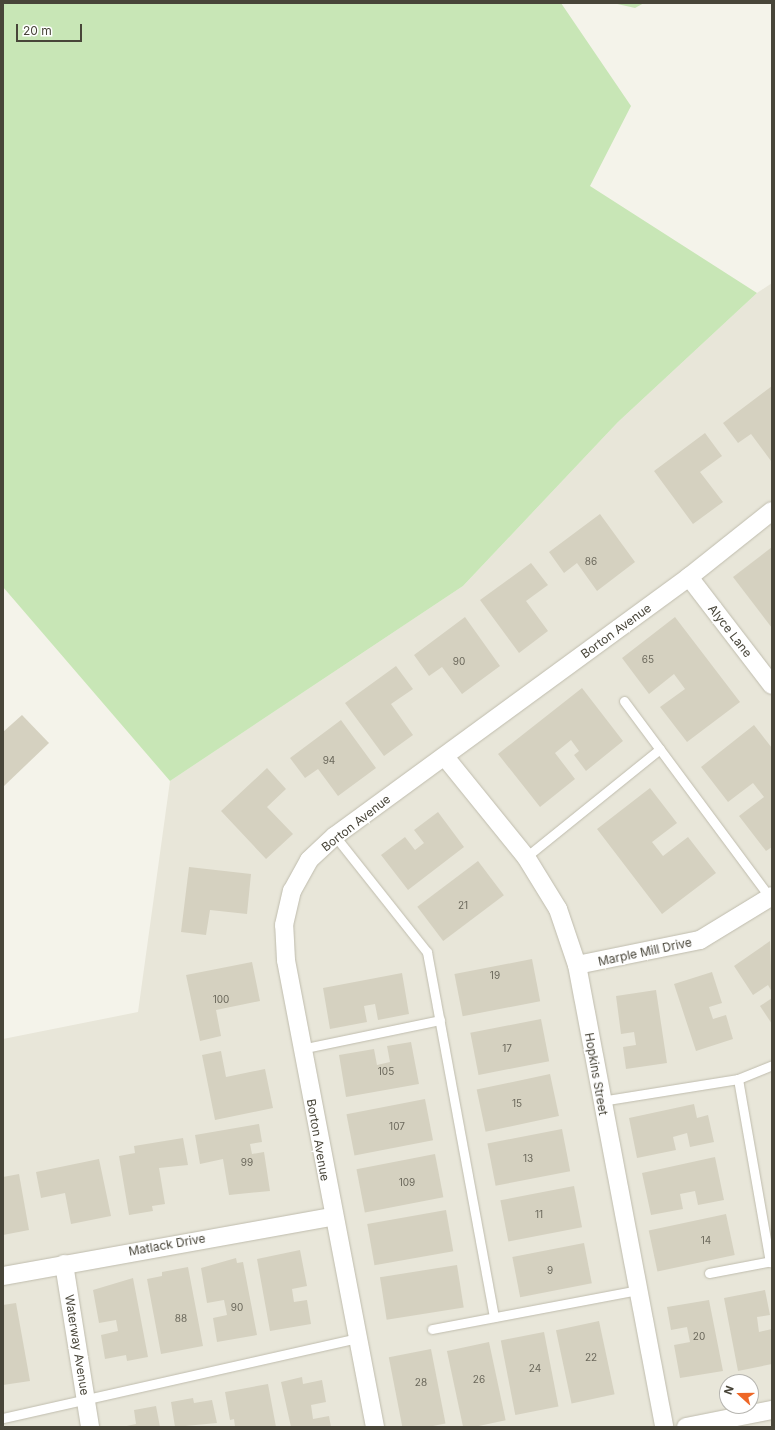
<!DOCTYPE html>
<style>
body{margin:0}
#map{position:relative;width:775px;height:1430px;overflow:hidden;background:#f4f3ea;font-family:Inter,sans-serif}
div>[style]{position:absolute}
.residential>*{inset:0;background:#e8e6d9}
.green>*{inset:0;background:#c8e6b6}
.building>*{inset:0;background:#d5d1c0;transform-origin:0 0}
.roads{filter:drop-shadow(0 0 1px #bfbcad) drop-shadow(0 0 1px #bfbcad)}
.lane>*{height:9px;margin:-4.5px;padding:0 4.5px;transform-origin:4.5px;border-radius:4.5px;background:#fff}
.street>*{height:18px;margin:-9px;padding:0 9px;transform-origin:9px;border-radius:9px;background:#fff}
span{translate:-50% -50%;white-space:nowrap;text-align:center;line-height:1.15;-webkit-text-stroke:3.5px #fff;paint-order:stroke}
.number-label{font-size:10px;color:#6b685b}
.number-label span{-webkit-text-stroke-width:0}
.street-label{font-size:12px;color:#484539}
.frame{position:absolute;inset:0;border:4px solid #484539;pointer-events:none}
.north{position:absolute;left:719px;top:1374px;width:40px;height:40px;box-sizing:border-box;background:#fff;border:1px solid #b6b5b0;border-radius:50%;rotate:291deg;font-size:11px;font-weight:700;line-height:16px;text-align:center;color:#484539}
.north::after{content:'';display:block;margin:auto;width:14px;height:18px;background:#ee6727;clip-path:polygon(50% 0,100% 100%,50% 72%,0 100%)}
.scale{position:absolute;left:16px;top:24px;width:66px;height:18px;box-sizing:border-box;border:2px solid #484539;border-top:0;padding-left:5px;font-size:12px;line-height:14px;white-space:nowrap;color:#484539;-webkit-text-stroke:3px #fff;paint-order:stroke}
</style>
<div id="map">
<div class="residential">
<i style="clip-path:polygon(evenodd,772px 283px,772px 1427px,3px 1427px,3px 1039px,138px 1012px,170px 781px,463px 586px,618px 422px,757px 293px,772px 283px,727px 1382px,751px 1382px,751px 1406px,727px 1406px,727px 1382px)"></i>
</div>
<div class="green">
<i style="clip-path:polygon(3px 3px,561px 3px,631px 106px,590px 186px,757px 293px,618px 422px,463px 586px,170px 781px,3px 587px)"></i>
<i style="clip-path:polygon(613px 3px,644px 3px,635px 8px)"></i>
</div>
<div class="building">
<i style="clip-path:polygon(772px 386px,772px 461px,771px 461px,751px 434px,738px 443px,723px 423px)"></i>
<i style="clip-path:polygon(705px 433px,722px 456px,700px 472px,723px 502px,693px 524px,654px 471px)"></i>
<i style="clip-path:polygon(600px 514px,635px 562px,597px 591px,577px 563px,564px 573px,549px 552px)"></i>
<i style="clip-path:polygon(772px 547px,772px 628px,733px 577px)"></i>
<i style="clip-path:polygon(531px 563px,548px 585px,526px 601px,548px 631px,519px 653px,480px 600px)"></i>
<i style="clip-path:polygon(465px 617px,500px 666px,462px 694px,442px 667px,429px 676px,414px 655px)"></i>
<i style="clip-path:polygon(675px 617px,740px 702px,687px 742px,660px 707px,685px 689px,674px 674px,649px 694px,622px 658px)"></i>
<i style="clip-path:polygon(396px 666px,413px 689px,391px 704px,413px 735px,384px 756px,345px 703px)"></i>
<i style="clip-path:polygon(582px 688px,623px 741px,586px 771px,574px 755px,579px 751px,571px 740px,555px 753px,575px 779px,540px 807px,498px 754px)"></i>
<i style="clip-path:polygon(22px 715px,49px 743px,3px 787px,3px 732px)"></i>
<i style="clip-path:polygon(341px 720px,376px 768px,338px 796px,318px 769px,305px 778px,290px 758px)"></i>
<i style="clip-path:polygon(754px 725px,772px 748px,772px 847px,766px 851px,739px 816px,764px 797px,753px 783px,728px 802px,701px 767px)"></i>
<i style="clip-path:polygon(267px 768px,286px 789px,267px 807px,293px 834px,266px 859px,221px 811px)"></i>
<i style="clip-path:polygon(650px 788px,677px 823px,652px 842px,663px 856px,688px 837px,716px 873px,662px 914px,597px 829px)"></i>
<i style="clip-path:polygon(438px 812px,464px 847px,408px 890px,381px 855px,405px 837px,415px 850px,424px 843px,414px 830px)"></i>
<i style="left:478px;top:861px;width:43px;height:76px;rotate:53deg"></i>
<i style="clip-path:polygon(189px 867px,251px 874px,247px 914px,210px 910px,206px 935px,181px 932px)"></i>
<i style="clip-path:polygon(770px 941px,772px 992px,768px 985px,753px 995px,734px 966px)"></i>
<i style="left:532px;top:959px;width:43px;height:79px;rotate:79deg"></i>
<i style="clip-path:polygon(252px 962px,260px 1001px,216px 1010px,221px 1036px,200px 1041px,186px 975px)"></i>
<i style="clip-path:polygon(712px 972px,722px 1003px,709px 1007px,713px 1019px,726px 1015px,733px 1039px,696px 1051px,674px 984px)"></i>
<i style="clip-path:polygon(402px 973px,409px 1014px,378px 1020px,375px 1004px,364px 1006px,367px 1022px,330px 1029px,323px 988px)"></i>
<i style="clip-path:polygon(656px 990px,667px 1063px,626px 1069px,623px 1047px,636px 1045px,634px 1032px,621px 1034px,616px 996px)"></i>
<i style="clip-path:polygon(772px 998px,772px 1024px,760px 1006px)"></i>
<i style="left:541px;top:1019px;width:43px;height:72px;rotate:79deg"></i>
<i style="clip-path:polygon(411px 1042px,419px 1084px,346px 1097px,339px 1055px,374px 1049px,377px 1065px,390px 1062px,387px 1046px)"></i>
<i style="clip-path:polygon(221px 1051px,226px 1077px,265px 1069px,273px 1108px,215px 1120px,202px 1055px)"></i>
<i style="left:550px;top:1074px;width:43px;height:75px;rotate:78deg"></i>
<i style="left:425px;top:1099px;width:42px;height:80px;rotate:79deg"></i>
<i style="clip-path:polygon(694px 1104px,697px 1118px,708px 1115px,714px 1142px,690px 1147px,687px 1133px,673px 1137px,676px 1150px,637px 1158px,629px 1118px)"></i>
<i style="clip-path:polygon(259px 1124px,262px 1142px,250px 1144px,252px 1154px,264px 1152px,270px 1191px,229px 1195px,223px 1159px,200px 1164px,195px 1135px)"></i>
<i style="left:562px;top:1129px;width:43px;height:76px;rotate:79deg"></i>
<i style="clip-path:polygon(183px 1138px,188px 1165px,159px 1168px,165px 1204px,152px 1206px,153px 1211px,129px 1215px,119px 1156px,135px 1153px,134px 1146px)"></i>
<i style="left:435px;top:1154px;width:44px;height:80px;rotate:79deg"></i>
<i style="clip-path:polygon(715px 1157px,724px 1200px,698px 1205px,695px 1191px,680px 1194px,683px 1209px,651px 1215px,642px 1173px)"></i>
<i style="clip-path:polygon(99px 1159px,111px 1216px,71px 1224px,65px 1193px,41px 1198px,36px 1172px)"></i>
<i style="clip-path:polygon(19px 1174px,29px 1230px,3px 1235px,3px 1177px)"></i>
<i style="left:574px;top:1186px;width:42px;height:75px;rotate:79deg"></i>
<i style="left:446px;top:1210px;width:42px;height:80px;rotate:80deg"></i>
<i style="left:726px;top:1214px;width:42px;height:79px;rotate:78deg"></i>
<i style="left:584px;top:1243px;width:41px;height:73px;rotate:79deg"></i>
<i style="clip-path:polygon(300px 1250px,307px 1286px,292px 1289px,294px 1302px,307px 1300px,311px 1324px,270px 1331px,257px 1259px)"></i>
<i style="clip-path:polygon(236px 1258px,237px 1263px,243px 1262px,257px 1335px,217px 1342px,213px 1318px,227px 1315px,224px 1300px,207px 1303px,201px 1268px)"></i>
<i style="left:457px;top:1265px;width:43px;height:78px;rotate:81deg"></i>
<i style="clip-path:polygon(188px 1267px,203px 1346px,161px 1354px,147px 1279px,162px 1276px,162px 1272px)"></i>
<i style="clip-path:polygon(133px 1278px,148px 1357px,127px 1361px,126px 1355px,105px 1359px,101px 1335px,118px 1331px,116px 1320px,99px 1323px,93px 1290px)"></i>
<i style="clip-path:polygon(765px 1290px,770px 1315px,757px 1317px,759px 1332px,772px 1329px,772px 1364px,738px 1371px,724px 1298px)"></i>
<i style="clip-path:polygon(709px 1300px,723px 1371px,680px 1378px,674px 1345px,690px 1342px,687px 1327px,671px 1330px,667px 1307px)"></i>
<i style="clip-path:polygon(16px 1303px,30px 1381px,3px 1385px,3px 1305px)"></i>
<i style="left:599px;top:1321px;width:75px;height:44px;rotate:78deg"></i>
<i style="left:544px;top:1332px;width:76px;height:44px;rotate:79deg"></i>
<i style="left:489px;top:1342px;width:80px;height:43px;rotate:78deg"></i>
<i style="left:431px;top:1349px;width:76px;height:43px;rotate:79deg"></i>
<i style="clip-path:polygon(302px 1377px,303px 1384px,322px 1380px,326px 1402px,311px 1405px,313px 1419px,329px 1416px,331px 1427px,291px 1427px,281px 1382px)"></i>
<i style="clip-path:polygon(268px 1384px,276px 1427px,235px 1427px,234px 1419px,230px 1420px,225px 1392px)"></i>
<i style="clip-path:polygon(193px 1398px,194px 1403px,212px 1400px,217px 1423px,175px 1427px,171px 1402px)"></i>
<i style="clip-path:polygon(156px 1406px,160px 1427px,122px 1427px,136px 1424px,134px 1410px)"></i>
</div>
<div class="roads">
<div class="lane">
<i style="left:624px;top:701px;width:247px;rotate:53.4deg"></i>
<i style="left:335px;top:836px;width:148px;rotate:51.6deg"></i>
<i style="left:427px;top:952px;width:371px;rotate:79.6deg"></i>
<i style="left:526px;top:857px;width:172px;rotate:-38.9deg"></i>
<i style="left:301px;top:1049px;width:142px;rotate:-11.8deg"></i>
<i style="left:738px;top:1079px;width:186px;rotate:80.1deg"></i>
<i style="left:601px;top:1101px;width:139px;rotate:-9.1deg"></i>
<i style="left:738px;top:1079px;width:37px;rotate:-22deg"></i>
<i style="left:709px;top:1273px;width:64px;rotate:-10.8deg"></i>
<i style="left:432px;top:1329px;width:210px;rotate:-10.7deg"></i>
<i style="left:3px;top:1418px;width:363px;rotate:-12.7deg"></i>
</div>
<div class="street">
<i style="left:689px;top:577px;width:136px;rotate:52.5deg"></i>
<i style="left:445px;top:757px;width:129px;rotate:51deg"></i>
<i style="left:526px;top:857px;width:61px;rotate:58.4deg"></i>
<i style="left:558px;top:909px;width:59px;rotate:71.3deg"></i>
<i style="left:577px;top:965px;width:470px;rotate:79.3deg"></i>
<i style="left:577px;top:965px;width:126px;rotate:-11.5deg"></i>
<i style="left:700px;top:940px;width:84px;rotate:-31.4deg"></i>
<i style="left:64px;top:1264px;width:165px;rotate:80.9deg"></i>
<i style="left:3px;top:1276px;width:334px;rotate:-10.2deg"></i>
<i style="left:375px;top:1427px;width:475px;rotate:-100.8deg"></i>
<i style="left:286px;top:960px;width:35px;rotate:-93deg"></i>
<i style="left:284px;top:925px;width:35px;rotate:-77deg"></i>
<i style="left:292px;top:891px;width:35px;rotate:-61deg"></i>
<i style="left:309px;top:860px;width:35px;rotate:-43deg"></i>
<i style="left:335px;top:836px;width:439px;rotate:-36.2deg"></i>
<i style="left:689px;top:577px;width:106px;rotate:-38.5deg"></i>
<i style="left:686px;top:1427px;width:88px;rotate:-11.2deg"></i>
</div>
</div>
<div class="number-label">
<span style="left:591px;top:562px">86</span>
<span style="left:648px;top:660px">65</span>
<span style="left:459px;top:662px">90</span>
<span style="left:329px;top:761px">94</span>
<span style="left:463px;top:906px">21</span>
<span style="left:495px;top:976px">19</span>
<span style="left:221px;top:1000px">100</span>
<span style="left:507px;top:1049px">17</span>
<span style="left:386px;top:1072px">105</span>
<span style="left:517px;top:1104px">15</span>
<span style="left:397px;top:1127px">107</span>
<span style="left:528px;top:1159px">13</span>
<span style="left:247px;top:1163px">99</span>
<span style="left:407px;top:1183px">109</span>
<span style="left:539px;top:1215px">11</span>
<span style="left:706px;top:1241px">14</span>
<span style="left:550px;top:1271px">9</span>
<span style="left:237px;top:1308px">90</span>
<span style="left:181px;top:1319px">88</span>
<span style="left:699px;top:1337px">20</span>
<span style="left:591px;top:1358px">22</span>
<span style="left:535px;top:1369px">24</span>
<span style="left:479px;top:1380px">26</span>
<span style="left:421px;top:1383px">28</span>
</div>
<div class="street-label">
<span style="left:616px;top:631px;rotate:-36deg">Borton Avenue</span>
<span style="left:730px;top:631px;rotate:52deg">Alyce Lane</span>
<span style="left:356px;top:823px;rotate:-38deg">Borton Avenue</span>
<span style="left:645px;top:952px;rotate:-12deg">Marple Mill Drive</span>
<span style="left:596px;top:1074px;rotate:80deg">Hopkins Street</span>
<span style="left:318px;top:1140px;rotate:80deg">Borton Avenue</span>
<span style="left:167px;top:1245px;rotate:-10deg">Matlack Drive</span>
<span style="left:77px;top:1345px;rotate:81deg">Waterway Avenue</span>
</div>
<div class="frame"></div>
<div class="north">N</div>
<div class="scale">20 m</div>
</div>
